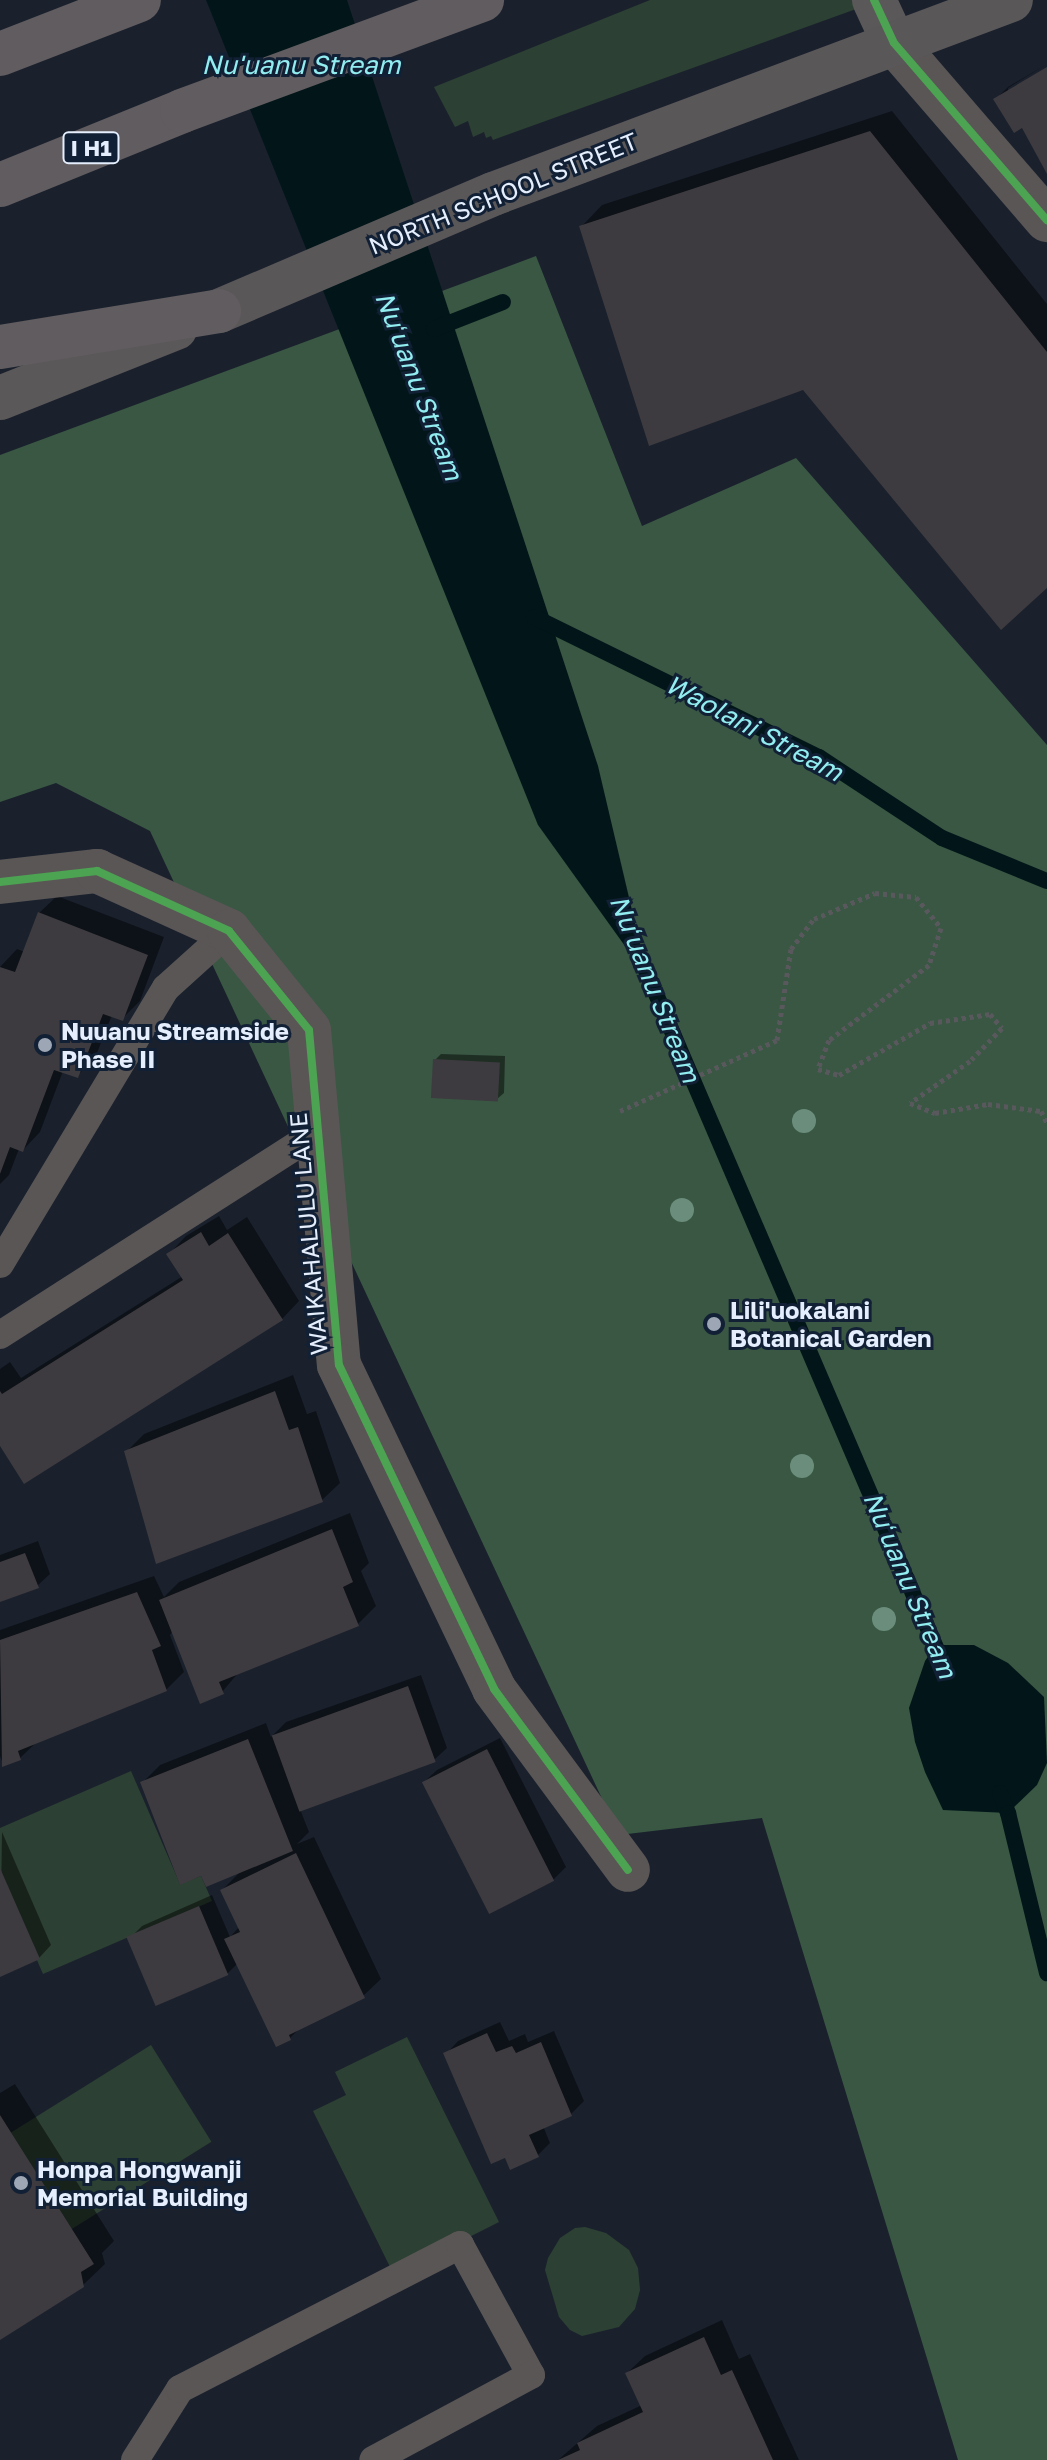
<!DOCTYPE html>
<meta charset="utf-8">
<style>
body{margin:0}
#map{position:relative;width:1047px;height:2460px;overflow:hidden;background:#1a212d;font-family:"Golos Text",sans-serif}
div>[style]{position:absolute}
.green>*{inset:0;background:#2c4033;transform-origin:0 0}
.forest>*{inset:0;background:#395743}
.water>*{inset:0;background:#021619}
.shadow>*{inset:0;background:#0007}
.stream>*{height:16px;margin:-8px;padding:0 8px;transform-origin:8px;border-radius:8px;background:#021619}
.building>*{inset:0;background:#3d3b3f;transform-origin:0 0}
.path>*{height:5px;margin-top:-2.5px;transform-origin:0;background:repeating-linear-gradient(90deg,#58585d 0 4px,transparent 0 8px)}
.lane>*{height:28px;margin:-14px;padding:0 14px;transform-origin:14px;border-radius:14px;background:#5a5656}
.street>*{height:44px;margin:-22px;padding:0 22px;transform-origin:22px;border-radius:22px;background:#5a5656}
.secondary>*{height:44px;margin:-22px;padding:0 22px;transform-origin:22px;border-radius:22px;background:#5b5859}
.primary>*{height:44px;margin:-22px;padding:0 22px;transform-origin:22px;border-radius:22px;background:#5a5759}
.highway>*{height:44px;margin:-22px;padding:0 22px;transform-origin:22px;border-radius:22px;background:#605c5f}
.cycleway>*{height:8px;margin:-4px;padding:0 4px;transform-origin:4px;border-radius:4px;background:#4ca352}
.trees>*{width:24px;height:24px;margin:-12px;border-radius:50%;background:#6a8e7b}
.dots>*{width:22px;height:22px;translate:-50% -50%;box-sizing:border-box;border:4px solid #122035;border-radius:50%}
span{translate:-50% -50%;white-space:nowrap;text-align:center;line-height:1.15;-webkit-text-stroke:6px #122035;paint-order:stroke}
.shield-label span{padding:2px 6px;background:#122035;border:2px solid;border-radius:6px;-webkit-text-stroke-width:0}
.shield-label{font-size:22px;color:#e4eefc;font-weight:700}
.street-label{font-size:24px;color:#e4eefc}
.poi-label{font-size:24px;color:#e4eefc;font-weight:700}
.left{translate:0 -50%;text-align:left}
.water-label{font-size:26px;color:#92edf1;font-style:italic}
</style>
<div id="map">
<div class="green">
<i style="clip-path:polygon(650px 0,881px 0,493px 140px,491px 136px,486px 138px,484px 132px,473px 137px,468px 121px,455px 127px,434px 87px)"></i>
<i style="clip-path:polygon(131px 1771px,180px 1884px,201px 1876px,212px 1901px,43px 1974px,0 1875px,0 1828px)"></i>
<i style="clip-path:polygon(407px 2037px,499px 2222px,394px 2275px,313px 2111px,346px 2095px,335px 2072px)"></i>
<i style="left:151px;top:2045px;width:114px;height:166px;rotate:58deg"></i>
<i style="clip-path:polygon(585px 2227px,606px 2233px,629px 2250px,638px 2268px,640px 2290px,635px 2309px,619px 2327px,582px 2336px,570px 2330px,559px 2317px,545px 2270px,548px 2258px,560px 2238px,575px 2228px)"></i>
</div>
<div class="forest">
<i style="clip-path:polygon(536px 256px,642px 526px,796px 458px,1047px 745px,1047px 2460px,958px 2460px,762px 1818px,619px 1835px,150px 831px,56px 783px,0 802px,0 455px)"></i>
</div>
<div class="water">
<i style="clip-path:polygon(206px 0,347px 0,598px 766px,648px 978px,538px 825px)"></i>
<i style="clip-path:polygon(936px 1645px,974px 1645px,1008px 1663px,1044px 1697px,1047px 1763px,1037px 1785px,1008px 1813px,943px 1810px,925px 1772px,915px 1742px,909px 1708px,925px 1661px)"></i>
</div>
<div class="shadow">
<i style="clip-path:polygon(1047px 64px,1008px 88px,1008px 93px,1047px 69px,1047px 170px,1022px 125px,996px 99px,1008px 87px)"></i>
<i style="clip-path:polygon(892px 111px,1047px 304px,1047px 585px,804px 388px,581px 227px,602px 205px)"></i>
<i style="clip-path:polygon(57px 896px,164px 937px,140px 1001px,122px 1019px,112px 1015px,95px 1058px,77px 1076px,63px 1071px,40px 1132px,23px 1150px,19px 1149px,9px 1175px,0 1184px,0 967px,17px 949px,25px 952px,39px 913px)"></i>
<i style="clip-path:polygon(441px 1054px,505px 1056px,504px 1093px,497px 1099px,435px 1060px)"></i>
<i style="clip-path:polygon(219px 1216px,227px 1230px,247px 1217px,299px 1301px,282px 1319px,0 1442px,0 1369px,10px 1362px,21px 1378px,183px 1276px,169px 1254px,186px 1236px)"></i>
<i style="clip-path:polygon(293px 1375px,307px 1414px,316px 1411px,340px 1483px,322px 1500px,126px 1452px,144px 1434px)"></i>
<i style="clip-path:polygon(350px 1513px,369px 1563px,361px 1571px,376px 1606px,358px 1624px,239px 1672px,222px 1692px,173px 1631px,170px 1635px,184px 1672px,166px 1690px,38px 1741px,20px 1758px,3px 1764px,0 1756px,0 1630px,154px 1576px,164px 1597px,179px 1582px)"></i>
<i style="clip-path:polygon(38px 1541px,50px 1574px,37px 1586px,0 1600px,0 1555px)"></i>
<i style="clip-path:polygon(421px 1675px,447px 1748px,434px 1760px,298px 1804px,309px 1832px,297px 1844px,314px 1837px,381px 1979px,363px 1996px,302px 2026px,290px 2038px,238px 1963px,228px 1973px,130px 1938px,142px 1926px,212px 1895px,230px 1937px,240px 1926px,222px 1890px,243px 1869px,143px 1782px,160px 1765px,266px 1723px,271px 1737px,286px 1722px)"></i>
<i style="clip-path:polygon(500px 1738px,566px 1867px,553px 1880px,424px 1782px,437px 1770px)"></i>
<i style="clip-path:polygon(2px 1832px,51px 1945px,39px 1958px,0 1974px)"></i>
<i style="clip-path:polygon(500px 2022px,509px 2041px,525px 2034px,528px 2042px,554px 2031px,584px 2101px,571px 2114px,543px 2126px,550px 2143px,538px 2155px,446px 2054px,458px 2041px)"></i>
<i style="clip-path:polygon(15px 2084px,114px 2241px,102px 2253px,105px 2264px,83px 2285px,0 2338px,0 2093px)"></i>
<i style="clip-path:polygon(722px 2320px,739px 2359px,750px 2354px,799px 2460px,558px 2460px,597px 2426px,642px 2405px,627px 2373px,645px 2356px)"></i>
</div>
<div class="stream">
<i style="left:434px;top:329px;width:74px;rotate:-21.4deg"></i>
<i style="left:534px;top:617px;width:318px;rotate:26.2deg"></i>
<i style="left:819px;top:757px;width:147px;rotate:33.4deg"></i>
<i style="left:942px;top:838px;width:113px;rotate:22.3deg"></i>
<i style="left:641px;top:959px;width:769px;rotate:66.8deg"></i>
<i style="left:1000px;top:1793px;width:22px;rotate:68deg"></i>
<i style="left:1008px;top:1813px;width:165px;rotate:76.3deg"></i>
</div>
<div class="building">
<i style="clip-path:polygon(1047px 67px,1047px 174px,1022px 128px,1014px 133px,993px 99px)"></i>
<i style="clip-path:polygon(870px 131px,1047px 352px,1047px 588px,1001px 630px,803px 390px,649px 446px,579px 226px)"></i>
<i style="clip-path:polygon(38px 912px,148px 955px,123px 1021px,103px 1014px,78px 1078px,54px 1070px,23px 1152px,10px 1147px,0 1174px,0 967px,15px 972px)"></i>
<i style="left:433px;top:1059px;width:67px;height:39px;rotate:3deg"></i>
<i style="clip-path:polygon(201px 1232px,209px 1246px,228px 1233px,283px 1320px,24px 1484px,0 1446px,0 1391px,2px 1394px,183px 1280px,166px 1254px)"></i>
<i style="clip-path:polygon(275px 1391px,289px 1430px,298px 1427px,323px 1502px,156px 1564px,124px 1451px)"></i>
<i style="clip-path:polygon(332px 1529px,353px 1582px,343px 1587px,359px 1626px,219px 1682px,224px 1694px,200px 1704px,159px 1600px)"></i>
<i style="clip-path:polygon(25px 1553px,39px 1588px,0 1602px,0 1562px)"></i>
<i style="clip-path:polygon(137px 1592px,161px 1646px,152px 1650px,167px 1691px,18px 1751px,21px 1760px,2px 1767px,0 1640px)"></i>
<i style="left:408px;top:1686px;width:81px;height:145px;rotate:70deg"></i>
<i style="clip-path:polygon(248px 1739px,293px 1851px,206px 1887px,201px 1876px,180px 1885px,140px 1782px)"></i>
<i style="left:487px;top:1749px;width:148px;height:73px;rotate:63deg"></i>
<i style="clip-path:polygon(296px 1853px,365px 1998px,289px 2035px,291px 2040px,276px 2047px,224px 1939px,240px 1932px,220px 1890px)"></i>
<i style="clip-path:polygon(0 1868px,40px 1959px,0 1977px)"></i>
<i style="left:199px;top:1906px;width:75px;height:79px;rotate:67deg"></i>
<i style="clip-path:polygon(487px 2033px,496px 2052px,512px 2046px,516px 2053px,541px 2042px,572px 2116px,529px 2135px,539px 2157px,510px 2170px,505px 2158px,491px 2164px,443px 2053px)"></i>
<i style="clip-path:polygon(0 2115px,94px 2264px,81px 2272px,84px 2287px,0 2340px)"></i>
<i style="clip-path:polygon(704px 2337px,721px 2375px,732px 2370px,773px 2460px,558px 2460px,580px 2450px,577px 2443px,643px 2412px,625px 2373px)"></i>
</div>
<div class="path">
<i style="left:620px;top:1111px;width:172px;rotate:-24.3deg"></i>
<i style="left:777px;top:1040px;width:92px;rotate:-81.3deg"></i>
<i style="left:791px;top:949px;width:38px;rotate:-53deg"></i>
<i style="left:814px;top:919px;width:66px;rotate:-23.1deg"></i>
<i style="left:875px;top:893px;width:41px;rotate:5.6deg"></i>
<i style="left:916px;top:897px;width:40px;rotate:51deg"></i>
<i style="left:941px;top:928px;width:39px;rotate:108deg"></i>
<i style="left:929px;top:965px;width:125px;rotate:143.1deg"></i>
<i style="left:829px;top:1040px;width:31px;rotate:111deg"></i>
<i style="left:818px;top:1069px;width:22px;rotate:16deg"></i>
<i style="left:839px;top:1075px;width:105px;rotate:-29.7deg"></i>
<i style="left:930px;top:1023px;width:61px;rotate:-8.5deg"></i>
<i style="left:990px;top:1014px;width:18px;rotate:49deg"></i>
<i style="left:1002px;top:1028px;width:46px;rotate:134.1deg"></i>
<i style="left:970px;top:1061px;width:73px;rotate:145deg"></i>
<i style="left:910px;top:1103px;width:27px;rotate:22deg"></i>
<i style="left:935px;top:1113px;width:54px;rotate:-9.6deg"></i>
<i style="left:988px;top:1104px;width:53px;rotate:7.5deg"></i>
<i style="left:1041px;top:1111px;width:13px;rotate:63deg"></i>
</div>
<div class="lane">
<i style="left:0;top:1264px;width:322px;rotate:-59deg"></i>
<i style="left:166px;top:988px;width:85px;rotate:-42.1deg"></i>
<i style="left:0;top:1335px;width:380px;rotate:-32.6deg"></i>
<i style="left:135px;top:2460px;width:84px;rotate:-57.6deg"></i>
<i style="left:180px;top:2389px;width:315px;rotate:-27.2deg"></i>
<i style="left:460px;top:2245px;width:148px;rotate:61.4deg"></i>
<i style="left:531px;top:2375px;width:179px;rotate:151.7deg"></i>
</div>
<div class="street">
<i style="left:894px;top:43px;width:234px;rotate:49.2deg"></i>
<i style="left:0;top:882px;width:98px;rotate:-6.5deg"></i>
<i style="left:97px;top:871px;width:145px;rotate:24.4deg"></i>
<i style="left:229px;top:931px;width:127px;rotate:51.1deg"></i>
<i style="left:309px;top:1030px;width:336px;rotate:84.9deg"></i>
<i style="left:339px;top:1365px;width:359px;rotate:64.4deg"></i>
<i style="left:494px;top:1689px;width:225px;rotate:53.5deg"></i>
</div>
<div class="secondary">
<i style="left:874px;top:0;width:47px;rotate:65.1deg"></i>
<i style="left:0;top:398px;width:189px;rotate:-21.7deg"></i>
</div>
<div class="primary">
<i style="left:219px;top:311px;width:298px;rotate:-23.1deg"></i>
<i style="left:493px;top:194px;width:553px;rotate:-20.53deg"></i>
</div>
<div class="highway">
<i style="left:0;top:54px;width:149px;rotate:-21.2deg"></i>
<i style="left:0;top:185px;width:196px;rotate:-22.1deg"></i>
<i style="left:182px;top:111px;width:320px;rotate:-20.3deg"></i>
<i style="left:0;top:347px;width:222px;rotate:-9.3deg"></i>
</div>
<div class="cycleway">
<i style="left:874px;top:0;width:47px;rotate:65.1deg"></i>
<i style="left:894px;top:43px;width:234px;rotate:49.2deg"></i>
<i style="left:0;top:882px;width:98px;rotate:-6.5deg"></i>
<i style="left:97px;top:871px;width:145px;rotate:24.4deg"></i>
<i style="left:229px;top:931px;width:127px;rotate:51.1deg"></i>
<i style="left:309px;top:1030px;width:336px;rotate:84.9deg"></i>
<i style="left:339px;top:1365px;width:359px;rotate:64.4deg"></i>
<i style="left:494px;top:1689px;width:225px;rotate:53.5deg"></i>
</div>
<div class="trees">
<i style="left:804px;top:1121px"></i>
<i style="left:682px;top:1210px"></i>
<i style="left:802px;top:1466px"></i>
<i style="left:884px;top:1619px"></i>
</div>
<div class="dots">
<i style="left:45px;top:1045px;background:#9da6b4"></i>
<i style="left:714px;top:1324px;background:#9da6b4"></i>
<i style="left:21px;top:2183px;background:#9da6b4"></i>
</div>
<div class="shield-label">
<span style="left:91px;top:148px">I H1</span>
</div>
<div class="street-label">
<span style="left:503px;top:193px;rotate:-22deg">NORTH SCHOOL STREET</span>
<span style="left:308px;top:1234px;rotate:-95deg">WAIKAHALULU LANE</span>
</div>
<div class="poi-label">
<span class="left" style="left:61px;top:1045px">Nuuanu Streamside<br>Phase II</span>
<span class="left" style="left:730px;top:1324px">Lili'uokalani<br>Botanical Garden</span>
<span class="left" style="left:37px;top:2183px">Honpa Hongwanji<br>Memorial Building</span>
</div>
<div class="water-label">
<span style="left:301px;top:65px">Nu'uanu Stream</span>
<span style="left:419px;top:386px;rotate:69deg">Nuʻuanu Stream</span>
<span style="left:754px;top:728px;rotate:28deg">Waolani Stream</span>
<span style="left:655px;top:989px;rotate:68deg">Nuʻuanu Stream</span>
<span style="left:910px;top:1585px;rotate:67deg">Nuʻuanu Stream</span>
</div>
</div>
